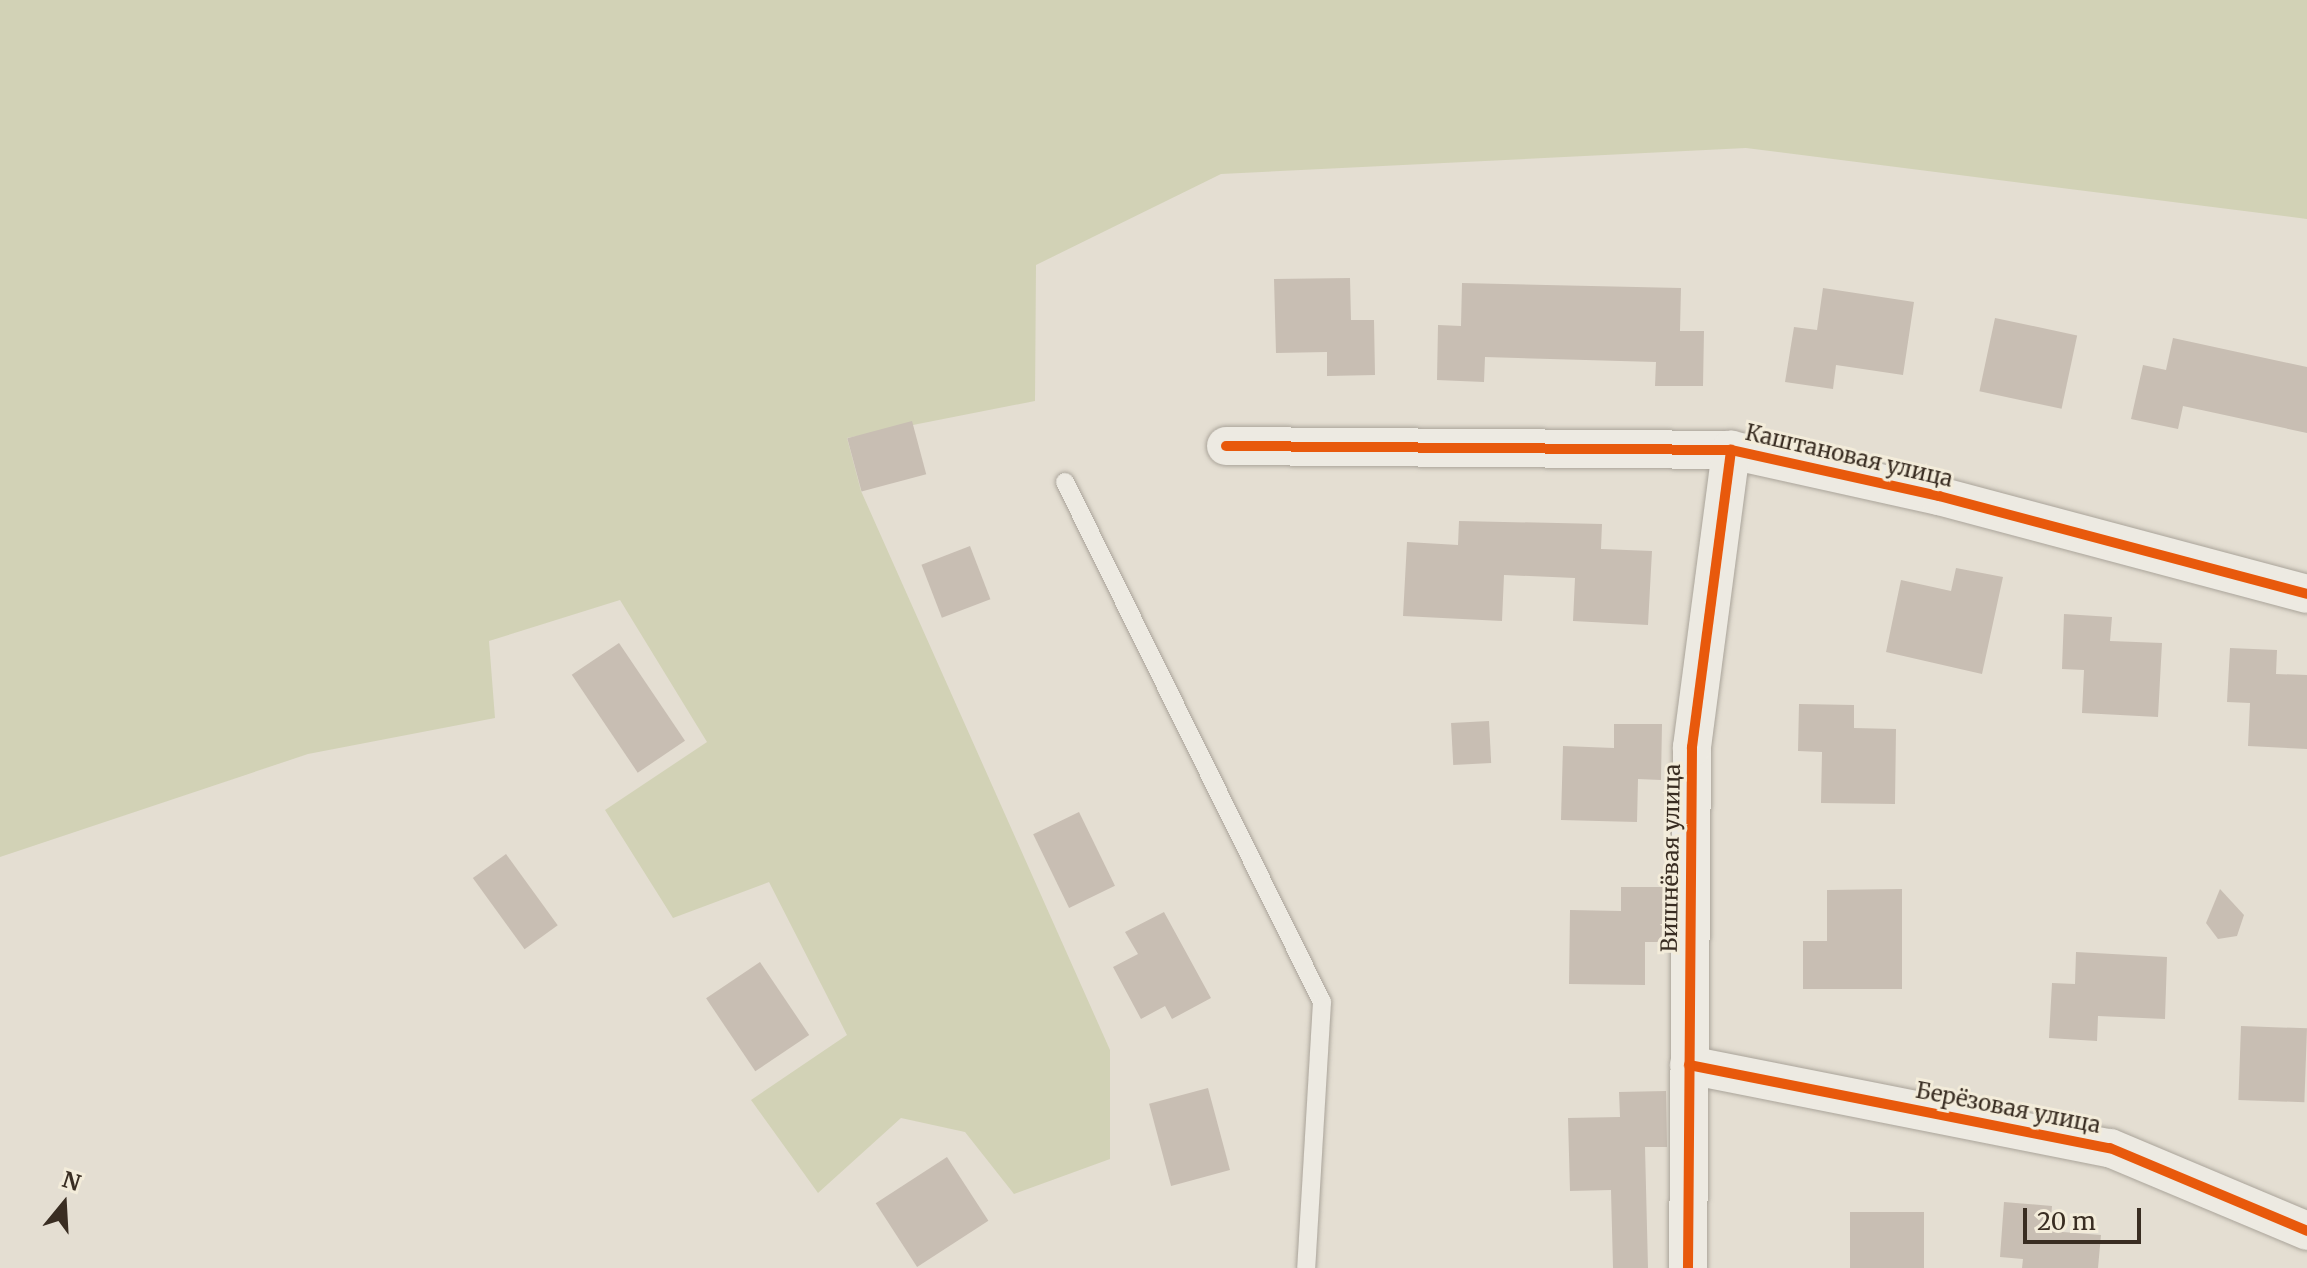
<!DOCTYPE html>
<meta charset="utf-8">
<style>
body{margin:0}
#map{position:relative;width:2307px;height:1268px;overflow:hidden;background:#e4ded2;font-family:Merriweather,serif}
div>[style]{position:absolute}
.green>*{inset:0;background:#d2d2b6}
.building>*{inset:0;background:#c8beb3;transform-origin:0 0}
.roads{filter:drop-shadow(0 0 2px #aaa49a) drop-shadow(0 0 2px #aaa49a)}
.lane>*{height:18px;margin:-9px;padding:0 9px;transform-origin:9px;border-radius:9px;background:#edeae2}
.street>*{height:38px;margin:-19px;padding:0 19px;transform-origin:19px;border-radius:19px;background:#edeae2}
.cycleway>*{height:10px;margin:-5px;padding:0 5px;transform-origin:5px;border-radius:5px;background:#e8590c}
span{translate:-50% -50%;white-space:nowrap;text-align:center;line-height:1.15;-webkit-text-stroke:6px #f3ecda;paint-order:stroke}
.street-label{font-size:22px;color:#392d22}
.north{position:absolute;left:24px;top:1164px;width:80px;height:80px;-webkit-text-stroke:6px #f3ecda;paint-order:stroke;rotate:18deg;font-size:22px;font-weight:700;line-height:32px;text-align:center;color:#392d22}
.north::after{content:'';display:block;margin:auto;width:28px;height:36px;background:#392d22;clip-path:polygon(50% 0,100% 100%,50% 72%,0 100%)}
.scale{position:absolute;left:2023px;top:1208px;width:118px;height:36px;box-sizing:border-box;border:4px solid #392d22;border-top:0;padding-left:10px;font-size:24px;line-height:28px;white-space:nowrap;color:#392d22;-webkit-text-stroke:6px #f3ecda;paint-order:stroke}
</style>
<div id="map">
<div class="green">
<i style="clip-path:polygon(0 0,2307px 0,2307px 219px,1746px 148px,1221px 174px,1036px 265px,1035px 401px,847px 438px,861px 491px,1110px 1050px,1110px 1159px,1014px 1194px,965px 1132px,901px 1118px,818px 1193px,751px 1100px,847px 1035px,769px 882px,673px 918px,605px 810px,707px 742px,620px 600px,489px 641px,495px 718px,308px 754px,0 857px)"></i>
</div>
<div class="building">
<i style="clip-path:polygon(1350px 278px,1351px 320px,1374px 320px,1375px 375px,1327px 376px,1327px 352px,1276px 353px,1274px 279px)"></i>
<i style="clip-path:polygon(1462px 283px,1681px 288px,1680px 331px,1704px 331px,1703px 386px,1655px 386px,1656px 362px,1485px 357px,1484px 382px,1437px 380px,1438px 325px,1461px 326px)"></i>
<i style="clip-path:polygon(1823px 288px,1914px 302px,1903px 375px,1836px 365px,1833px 389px,1785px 382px,1794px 327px,1817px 330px)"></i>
<i style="left:1995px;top:318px;width:84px;height:75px;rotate:12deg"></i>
<i style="clip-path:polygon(2173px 338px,2307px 367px,2307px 433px,2183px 406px,2178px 429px,2131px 419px,2143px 365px,2166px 370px)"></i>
<i style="left:912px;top:421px;width:55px;height:67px;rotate:75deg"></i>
<i style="clip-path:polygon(1459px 521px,1602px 524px,1601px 549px,1652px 551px,1648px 625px,1573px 621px,1575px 578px,1504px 575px,1502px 621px,1403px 616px,1407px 542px,1458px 545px)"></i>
<i style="left:970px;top:546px;width:57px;height:52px;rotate:69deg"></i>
<i style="clip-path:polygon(1956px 568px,2003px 577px,1982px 674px,1886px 652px,1901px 580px,1951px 591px)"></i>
<i style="clip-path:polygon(2064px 614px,2112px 617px,2110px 641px,2162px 643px,2158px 717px,2082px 713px,2084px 670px,2062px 669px)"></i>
<i style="left:619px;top:643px;width:118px;height:57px;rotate:56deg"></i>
<i style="clip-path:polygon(2230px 648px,2277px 650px,2276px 674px,2307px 675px,2307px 749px,2248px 746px,2250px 703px,2227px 702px)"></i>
<i style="clip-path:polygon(1799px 704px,1854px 705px,1854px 728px,1896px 729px,1895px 804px,1821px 803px,1822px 752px,1798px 751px)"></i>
<i style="left:1489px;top:721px;width:42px;height:38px;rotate:87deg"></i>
<i style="clip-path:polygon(1614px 724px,1662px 724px,1661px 780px,1638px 779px,1637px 822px,1561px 820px,1563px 746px,1614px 748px)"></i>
<i style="left:1079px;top:812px;width:82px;height:51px;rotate:64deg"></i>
<i style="left:506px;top:854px;width:88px;height:41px;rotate:54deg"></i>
<i style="clip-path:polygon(1621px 887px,1669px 887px,1668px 942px,1645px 942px,1645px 985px,1569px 984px,1570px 910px,1621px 911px)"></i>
<i style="clip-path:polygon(1902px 889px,1902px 989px,1803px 989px,1803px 941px,1827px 941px,1827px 890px)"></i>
<i style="clip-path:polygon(2220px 889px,2244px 915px,2237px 936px,2218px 939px,2206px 923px)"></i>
<i style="clip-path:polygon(1164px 912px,1211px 998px,1172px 1019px,1165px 1006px,1141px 1019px,1113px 967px,1138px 954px,1125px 932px)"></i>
<i style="clip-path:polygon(2076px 952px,2167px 957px,2165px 1019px,2098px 1016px,2097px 1041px,2049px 1038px,2052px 983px,2075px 984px)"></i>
<i style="left:760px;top:962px;width:88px;height:65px;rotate:56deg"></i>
<i style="left:2241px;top:1026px;width:66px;height:74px;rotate:2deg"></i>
<i style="left:1208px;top:1088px;width:85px;height:61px;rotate:75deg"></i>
<i style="clip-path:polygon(1666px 1091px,1667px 1147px,1645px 1147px,1648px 1268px,1613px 1268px,1611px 1190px,1570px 1191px,1568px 1118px,1620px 1117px,1619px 1092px)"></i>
<i style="left:947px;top:1157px;width:76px;height:85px;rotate:57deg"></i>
<i style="clip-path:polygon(2004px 1202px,2052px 1206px,2050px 1231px,2101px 1235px,2098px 1268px,2022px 1268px,2023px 1259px,2000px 1257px)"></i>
<i style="left:1850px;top:1212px;width:74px;height:56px"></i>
</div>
<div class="roads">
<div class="lane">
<i style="left:1065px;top:482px;width:580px;rotate:63.7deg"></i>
<i style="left:1322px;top:1002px;width:266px;rotate:93.4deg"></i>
</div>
<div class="street">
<i style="left:1226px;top:446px;width:505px;rotate:0.45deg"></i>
<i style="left:1731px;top:450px;width:213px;rotate:12.5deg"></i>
<i style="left:1939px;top:496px;width:381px;rotate:14.9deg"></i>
<i style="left:1689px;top:1065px;width:429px;rotate:11.2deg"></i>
<i style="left:2110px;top:1148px;width:214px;rotate:22.8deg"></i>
<i style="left:1688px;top:1268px;width:521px;rotate:-89.56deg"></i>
<i style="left:1692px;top:747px;width:300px;rotate:-82.5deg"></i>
</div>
</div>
<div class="cycleway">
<i style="left:1226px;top:446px;width:505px;rotate:0.45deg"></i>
<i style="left:1731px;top:450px;width:213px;rotate:12.5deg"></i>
<i style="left:1939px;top:496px;width:381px;rotate:14.9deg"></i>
<i style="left:1689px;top:1065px;width:429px;rotate:11.2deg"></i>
<i style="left:2110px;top:1148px;width:214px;rotate:22.8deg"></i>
<i style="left:1688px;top:1268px;width:521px;rotate:-89.56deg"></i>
<i style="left:1692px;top:747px;width:300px;rotate:-82.5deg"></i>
</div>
<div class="street-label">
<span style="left:1849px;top:456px;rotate:13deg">Каштановая улица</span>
<span style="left:1671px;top:858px;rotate:-89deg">Вишнёвая улица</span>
<span style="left:2008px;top:1108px;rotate:11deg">Берёзовая улица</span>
</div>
<div class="north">N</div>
<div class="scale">20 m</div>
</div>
